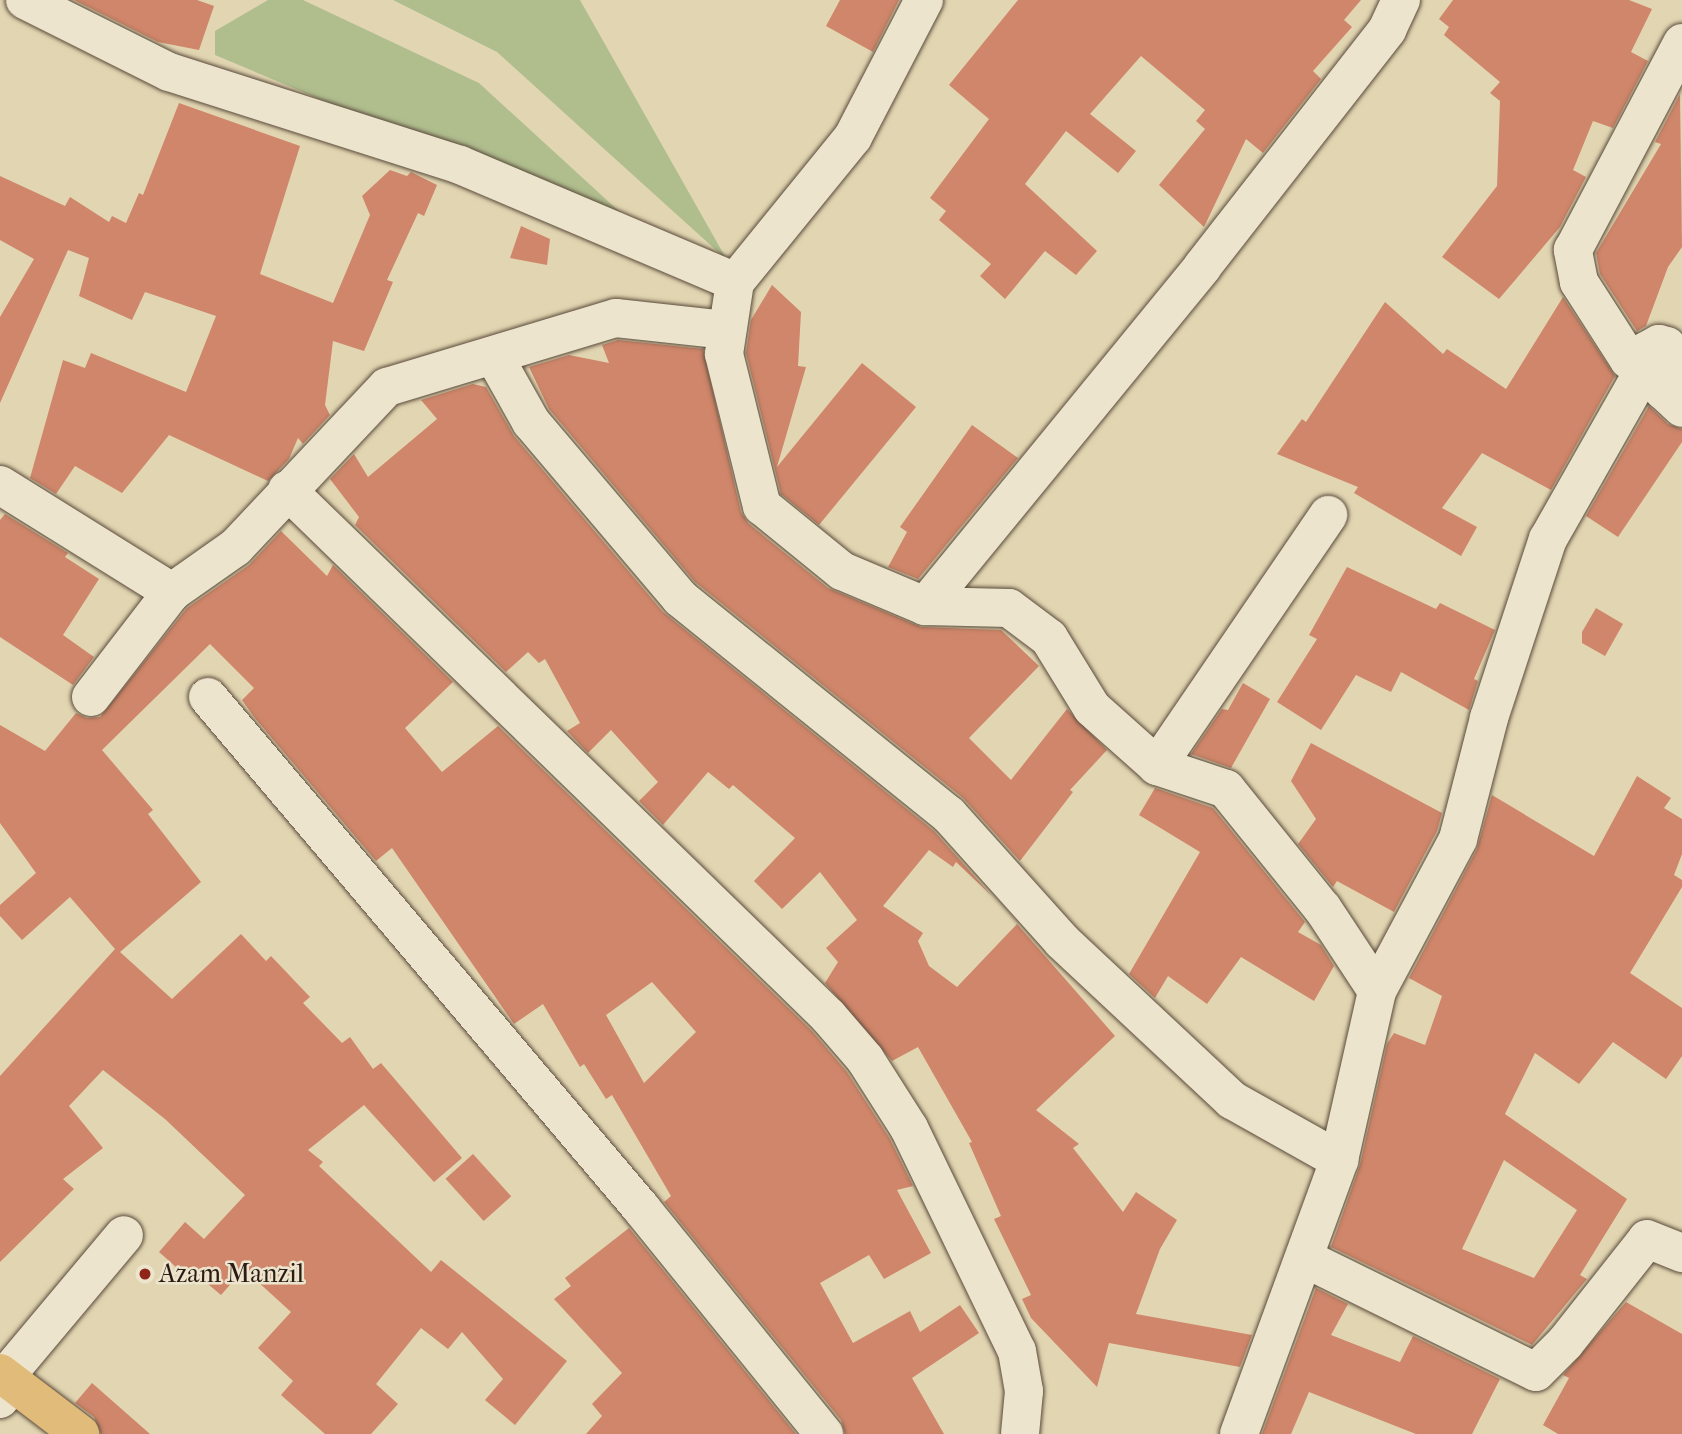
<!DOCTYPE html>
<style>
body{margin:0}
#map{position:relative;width:1682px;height:1434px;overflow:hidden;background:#e2d6b2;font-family:"IM FELL French Canon",serif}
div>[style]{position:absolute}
.green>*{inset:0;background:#b0be8e}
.building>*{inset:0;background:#cf866a;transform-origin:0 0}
.roads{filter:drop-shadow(0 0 2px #5a4a3b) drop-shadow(0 0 2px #5a4a3b)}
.minor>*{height:38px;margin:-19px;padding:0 19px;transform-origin:19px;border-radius:19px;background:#ece4cd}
.major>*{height:38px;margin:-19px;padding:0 19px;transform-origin:19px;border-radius:19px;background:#e1bb79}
.dots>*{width:19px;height:19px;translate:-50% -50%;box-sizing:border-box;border:4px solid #ece4cd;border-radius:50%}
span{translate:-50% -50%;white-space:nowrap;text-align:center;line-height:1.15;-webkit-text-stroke:5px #ece4cd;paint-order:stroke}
.poi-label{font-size:26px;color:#2c1b13}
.left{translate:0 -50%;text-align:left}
</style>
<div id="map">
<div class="green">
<i style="clip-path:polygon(268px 0,303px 0,479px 83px,646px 236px,215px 55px,215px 31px)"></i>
<i style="clip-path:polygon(393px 0,580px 0,727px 260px,497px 52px)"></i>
</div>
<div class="building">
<i style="clip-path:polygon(74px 0,197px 0,214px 6px,199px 50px,158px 42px)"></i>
<i style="clip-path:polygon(840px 0,899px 0,873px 52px,826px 26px)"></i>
<i style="clip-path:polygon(1018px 0,1361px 0,1344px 20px,1352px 27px,1313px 71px,1321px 79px,1263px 153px,1246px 139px,1204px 227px,1159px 185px,1205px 129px,1196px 121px,1205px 110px,1141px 56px,1090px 114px,1136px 151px,1118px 173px,1066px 131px,1025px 184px,1097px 251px,1076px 275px,1045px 251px,1005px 299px,980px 276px,991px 264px,939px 220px,946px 211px,930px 198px,989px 119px,949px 85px)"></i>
<i style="clip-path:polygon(1453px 0,1629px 0,1652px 9px,1631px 52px,1648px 61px,1613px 128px,1593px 121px,1573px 170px,1586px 177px,1560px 227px,1499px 299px,1442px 257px,1497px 186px,1500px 101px,1490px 93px,1500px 82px,1444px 35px,1449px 27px,1439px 19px)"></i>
<i style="clip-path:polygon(1680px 94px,1682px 247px,1668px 267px,1646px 326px,1637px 331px,1600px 274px,1596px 253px,1661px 144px,1655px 142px)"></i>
<i style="clip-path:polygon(179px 103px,300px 146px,260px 274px,333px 303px,370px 215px,362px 196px,390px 170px,407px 176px,411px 172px,437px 185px,424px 216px,418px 213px,387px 280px,393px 282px,364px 351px,333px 341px,325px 405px,330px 415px,303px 444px,298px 438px,289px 459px,268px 481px,169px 435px,122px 493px,75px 466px,56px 494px,30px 478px,63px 360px,85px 368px,91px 353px,186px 392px,216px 316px,145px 292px,132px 320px,79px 296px,89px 258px,68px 250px,0 403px,0 317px,34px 259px,0 240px,0 176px,65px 206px,70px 197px,109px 222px,112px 216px,126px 223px,139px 193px,143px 195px)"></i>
<i style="clip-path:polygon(521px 226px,550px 239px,547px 265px,510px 258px)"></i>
<i style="clip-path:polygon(772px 285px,801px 312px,798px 366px,806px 367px,777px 467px,862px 363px,916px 407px,819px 525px,781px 494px,746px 353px,751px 320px)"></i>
<i style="clip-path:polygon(1563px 297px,1615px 376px,1551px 490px,1482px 453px,1442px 508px,1477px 527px,1461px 556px,1354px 493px,1358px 487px,1277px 454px,1302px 419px,1306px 422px,1385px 302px,1443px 354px,1447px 349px,1506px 389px)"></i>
<i style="clip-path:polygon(618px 340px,703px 349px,741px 512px,748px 523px,828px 588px,921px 627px,1001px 630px,1039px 666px,969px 738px,1011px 780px,1067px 709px,1107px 750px,1070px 790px,1073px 792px,1020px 861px,963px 798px,695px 582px,549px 409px,529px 367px,569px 355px,609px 363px,602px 345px)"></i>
<i style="clip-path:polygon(473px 384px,486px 387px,514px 436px,663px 612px,934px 831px,992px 896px,956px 862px,953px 867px,929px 850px,883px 906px,923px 933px,918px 941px,929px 966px,957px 987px,1017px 924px,1115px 1036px,1036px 1110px,1079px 1144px,1073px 1148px,1123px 1212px,1136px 1192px,1177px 1220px,1160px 1249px,1136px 1314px,1252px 1335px,1240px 1367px,1109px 1343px,1097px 1387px,1031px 1318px,1022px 1299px,1031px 1295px,994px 1219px,1001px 1216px,969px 1143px,972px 1142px,918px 1047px,892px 1061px,825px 983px,838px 962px,826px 948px,857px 920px,820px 872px,782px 909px,754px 881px,795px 838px,733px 785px,729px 789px,708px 772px,663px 825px,639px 801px,658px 782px,611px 730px,588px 753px,567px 731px,580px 723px,545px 659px,539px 663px,528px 652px,506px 672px,355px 525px,359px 517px,330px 479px,354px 454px,368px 477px,437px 419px,421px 400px)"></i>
<i style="clip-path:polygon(1649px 406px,1668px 424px,1682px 429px,1682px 442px,1618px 537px,1586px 516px)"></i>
<i style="clip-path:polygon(972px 425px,1018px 458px,918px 579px,888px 567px,907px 532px,900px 527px)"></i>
<i style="clip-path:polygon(5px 514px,68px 553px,65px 557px,99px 579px,63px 635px,94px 657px,73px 685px,0 637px,0 520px)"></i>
<i style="clip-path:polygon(evenodd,281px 531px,327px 576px,333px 565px,453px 682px,405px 728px,442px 772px,498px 726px,812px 1031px,847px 1072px,890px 1139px,913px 1186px,897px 1190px,931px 1253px,884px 1279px,869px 1255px,820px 1283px,853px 1343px,910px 1311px,920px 1332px,960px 1305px,979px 1333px,912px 1378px,944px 1434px,845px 1434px,841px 1420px,664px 1202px,671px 1196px,612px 1095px,606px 1099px,584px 1064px,580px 1067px,543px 1004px,514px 1024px,392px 848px,376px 861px,254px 717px,242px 700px,254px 688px,210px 644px,102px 750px,153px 810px,148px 814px,201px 882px,120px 952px,172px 999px,241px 934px,266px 961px,271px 956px,310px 997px,303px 1003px,342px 1043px,350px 1037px,373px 1069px,381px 1063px,462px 1158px,434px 1182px,364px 1105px,308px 1150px,323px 1162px,319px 1166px,431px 1272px,441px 1260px,567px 1361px,515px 1425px,485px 1400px,503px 1379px,462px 1332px,448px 1349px,421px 1328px,376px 1384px,398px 1404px,371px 1434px,325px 1434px,281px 1395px,293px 1381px,258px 1348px,291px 1312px,244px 1269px,221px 1295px,190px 1269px,185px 1275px,159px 1252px,185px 1222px,204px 1239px,245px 1195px,165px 1119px,103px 1070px,69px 1106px,103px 1148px,63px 1179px,74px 1189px,0 1262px,0 1076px,115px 949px,70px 897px,22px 940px,0 916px,0 905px,36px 873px,0 823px,0 725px,45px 751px,76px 713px,87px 718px,100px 717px,187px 608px,249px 565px,281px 531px,652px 982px,696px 1032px,644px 1083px,606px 1015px,652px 982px)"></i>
<i style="clip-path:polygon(1347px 567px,1436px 609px,1440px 603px,1495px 630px,1474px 679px,1478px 681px,1469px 710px,1401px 672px,1391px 692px,1356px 675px,1321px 730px,1277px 702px,1317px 639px,1309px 635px)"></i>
<i style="clip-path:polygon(1596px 608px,1623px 624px,1605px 656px,1582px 643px,1582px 632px)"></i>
<i style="clip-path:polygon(1243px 683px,1270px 699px,1231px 768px,1191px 754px,1222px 709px,1228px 710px)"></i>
<i style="clip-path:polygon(1311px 743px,1442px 813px,1437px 831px,1394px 912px,1337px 881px,1333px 887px,1298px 844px,1316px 819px,1291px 781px)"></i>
<i style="clip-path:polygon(evenodd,1637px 776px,1671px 798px,1664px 808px,1682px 819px,1682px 854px,1674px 875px,1682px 880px,1682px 887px,1630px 973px,1682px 1008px,1682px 1056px,1666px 1079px,1613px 1042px,1579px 1084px,1535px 1053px,1505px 1114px,1627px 1199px,1580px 1275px,1587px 1279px,1532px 1345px,1331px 1247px,1360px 1165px,1387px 1044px,1394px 1033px,1425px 1045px,1442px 996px,1409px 978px,1477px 849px,1492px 795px,1594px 856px,1637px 776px,1504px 1160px,1577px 1210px,1534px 1278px,1462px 1249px,1504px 1160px)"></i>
<i style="clip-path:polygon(1155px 788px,1213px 808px,1305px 922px,1298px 932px,1321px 945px,1334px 966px,1314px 1001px,1241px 957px,1207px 1004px,1168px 976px,1155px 998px,1129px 974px,1200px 852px,1139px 815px)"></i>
<i style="left:473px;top:1154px;width:57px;height:37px;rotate:48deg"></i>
<i style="clip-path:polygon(629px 1228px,796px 1434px,586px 1434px,602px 1416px,592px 1404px,622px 1373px,554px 1299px,571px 1286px,565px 1278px)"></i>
<i style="clip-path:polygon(1316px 1288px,1348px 1304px,1331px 1335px,1400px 1362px,1413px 1336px,1500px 1379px,1472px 1434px,1416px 1434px,1309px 1392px,1291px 1434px,1262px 1434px)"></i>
<i style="clip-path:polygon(1626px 1302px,1682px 1334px,1682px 1434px,1558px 1434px,1543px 1425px,1569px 1378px,1563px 1375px)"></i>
<i style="clip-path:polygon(92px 1383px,150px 1434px,101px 1434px,94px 1417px,75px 1403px)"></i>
</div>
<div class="roads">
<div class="minor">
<i style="left:25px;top:0;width:161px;rotate:26.6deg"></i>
<i style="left:169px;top:72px;width:305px;rotate:17.7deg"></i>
<i style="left:460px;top:165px;width:299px;rotate:23deg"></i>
<i style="left:924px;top:0;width:154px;rotate:117.4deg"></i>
<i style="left:853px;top:137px;width:187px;rotate:129.1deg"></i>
<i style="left:735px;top:282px;width:73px;rotate:98.7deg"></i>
<i style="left:724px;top:354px;width:157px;rotate:76deg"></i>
<i style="left:762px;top:506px;width:103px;rotate:39.1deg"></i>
<i style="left:842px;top:571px;width:90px;rotate:22.9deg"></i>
<i style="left:925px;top:606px;width:84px;rotate:1.4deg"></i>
<i style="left:1009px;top:608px;width:50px;rotate:36.9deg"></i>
<i style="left:1049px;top:638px;width:82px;rotate:58.4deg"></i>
<i style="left:1092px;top:708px;width:87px;rotate:41.7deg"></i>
<i style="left:1157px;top:766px;width:73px;rotate:18.4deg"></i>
<i style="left:1226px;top:789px;width:154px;rotate:51.1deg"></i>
<i style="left:1323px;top:909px;width:98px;rotate:56.6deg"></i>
<i style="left:1667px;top:346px;width:8px;rotate:-166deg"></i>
<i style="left:1659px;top:344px;width:34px;rotate:152deg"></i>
<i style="left:1629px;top:360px;width:93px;rotate:-122.7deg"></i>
<i style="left:1579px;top:282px;width:33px;rotate:-101deg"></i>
<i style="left:1573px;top:250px;width:234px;rotate:-62.2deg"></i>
<i style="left:494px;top:356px;width:76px;rotate:60.7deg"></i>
<i style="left:531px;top:422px;width:231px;rotate:49.7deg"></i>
<i style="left:680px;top:598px;width:346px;rotate:38.9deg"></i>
<i style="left:949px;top:815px;width:169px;rotate:48.1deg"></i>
<i style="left:1062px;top:941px;width:233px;rotate:43.1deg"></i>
<i style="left:1232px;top:1100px;width:123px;rotate:29.3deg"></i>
<i style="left:1682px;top:360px;width:36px;rotate:122deg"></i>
<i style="left:1663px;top:390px;width:26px;rotate:43deg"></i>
<i style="left:0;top:485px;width:203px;rotate:31.9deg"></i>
<i style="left:287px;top:490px;width:755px;rotate:44.19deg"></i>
<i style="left:828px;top:1016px;width:57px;rotate:49.3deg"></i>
<i style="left:865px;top:1059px;width:82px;rotate:57.5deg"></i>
<i style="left:909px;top:1128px;width:248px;rotate:64.2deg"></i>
<i style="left:1017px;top:1351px;width:41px;rotate:80.1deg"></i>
<i style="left:1024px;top:1391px;width:43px;rotate:95.3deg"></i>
<i style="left:925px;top:606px;width:438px;rotate:-50.7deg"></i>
<i style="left:1202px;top:267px;width:301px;rotate:-52deg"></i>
<i style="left:1387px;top:30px;width:33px;rotate:-65deg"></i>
<i style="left:91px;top:697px;width:133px;rotate:-52.4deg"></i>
<i style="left:172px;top:592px;width:78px;rotate:-35.1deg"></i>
<i style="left:236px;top:547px;width:220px;rotate:-46.7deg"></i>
<i style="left:387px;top:387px;width:239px;rotate:-16.8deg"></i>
<i style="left:616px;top:318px;width:112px;rotate:6.2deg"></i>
<i style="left:208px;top:697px;width:670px;rotate:49.72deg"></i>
<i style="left:641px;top:1208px;width:291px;rotate:51deg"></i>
<i style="left:1157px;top:766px;width:304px;rotate:-55.7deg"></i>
<i style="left:1306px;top:1259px;width:256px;rotate:26.2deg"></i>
<i style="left:1536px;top:1372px;width:41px;rotate:-45deg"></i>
<i style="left:1565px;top:1343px;width:132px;rotate:-51.7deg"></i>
<i style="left:1647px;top:1239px;width:38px;rotate:22deg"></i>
<i style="left:0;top:1399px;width:23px;rotate:-77deg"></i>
<i style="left:5px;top:1377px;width:185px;rotate:-50deg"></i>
<i style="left:1239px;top:1434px;width:292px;rotate:-69.9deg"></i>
<i style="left:1339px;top:1160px;width:173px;rotate:-77.3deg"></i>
<i style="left:1377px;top:991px;width:172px;rotate:-61.9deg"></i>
<i style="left:1458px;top:839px;width:125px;rotate:-75.6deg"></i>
<i style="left:1489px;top:718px;width:188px;rotate:-71.8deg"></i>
<i style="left:1548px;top:539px;width:224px;rotate:-60.4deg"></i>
</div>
<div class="major">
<i style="left:0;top:1373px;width:101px;rotate:37.3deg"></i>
</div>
</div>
<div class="dots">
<i style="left:145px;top:1274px;background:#8f2418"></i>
</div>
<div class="poi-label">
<span class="left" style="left:159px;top:1274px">Azam Manzil</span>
</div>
</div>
